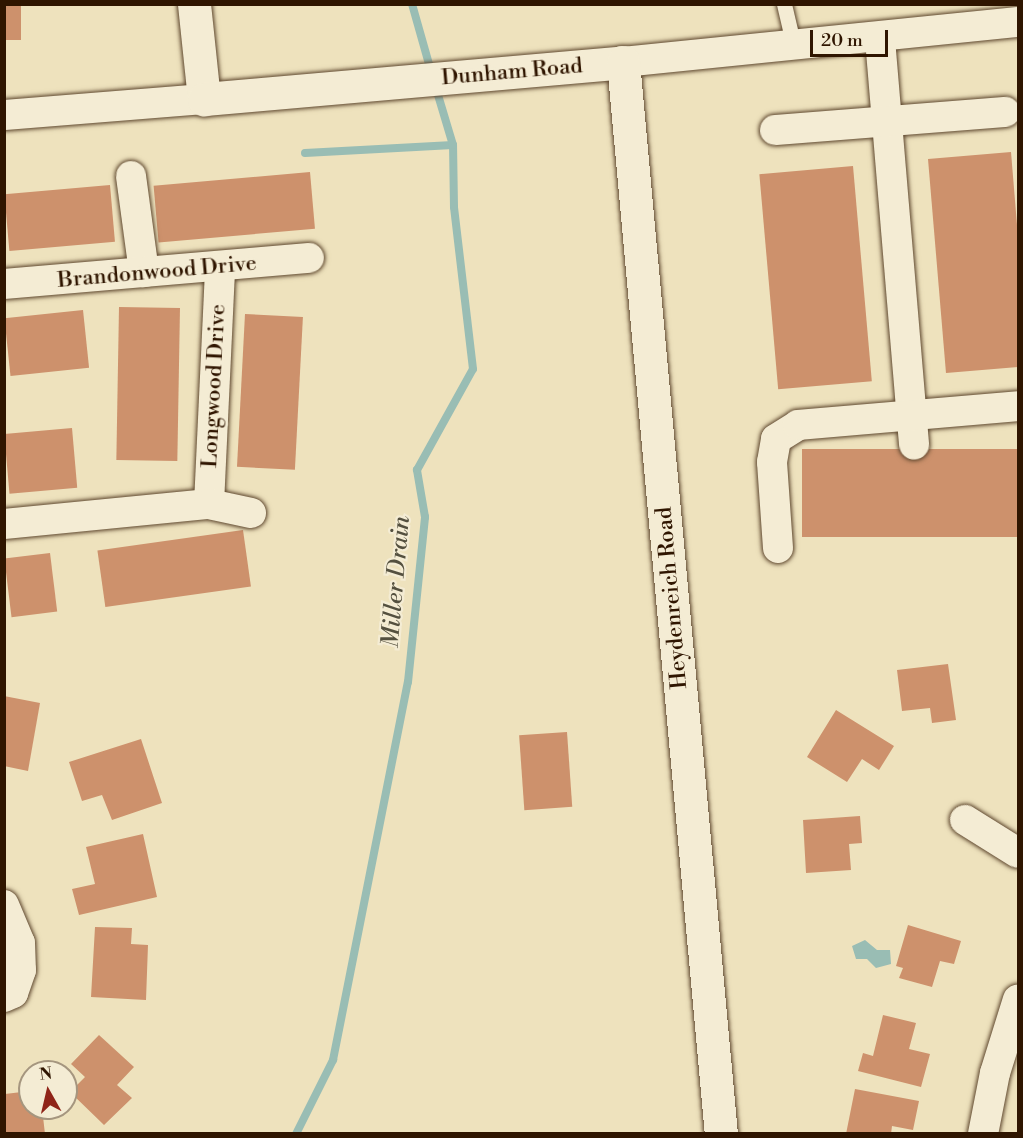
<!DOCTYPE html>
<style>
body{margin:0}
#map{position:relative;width:1023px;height:1138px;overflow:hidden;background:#eee2bd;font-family:"Libre Bodoni",serif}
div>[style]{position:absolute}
.water>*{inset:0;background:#99bdb4}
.stream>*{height:8px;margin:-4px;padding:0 4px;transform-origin:4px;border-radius:4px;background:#99bdb4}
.building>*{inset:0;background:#cd916c;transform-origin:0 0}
.roads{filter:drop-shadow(0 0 2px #5f482f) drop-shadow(0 0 2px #5f482f)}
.service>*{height:15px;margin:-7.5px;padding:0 7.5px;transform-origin:7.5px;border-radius:7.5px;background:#f4ecd4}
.minor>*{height:30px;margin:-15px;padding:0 15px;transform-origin:15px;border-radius:15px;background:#f4ecd4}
.tertiary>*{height:33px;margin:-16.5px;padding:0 16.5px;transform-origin:16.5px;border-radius:16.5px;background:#f4ecd4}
span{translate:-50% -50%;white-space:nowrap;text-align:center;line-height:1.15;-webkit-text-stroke:4.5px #f4ecd4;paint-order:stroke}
.street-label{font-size:22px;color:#2f1500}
.water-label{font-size:24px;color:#54503f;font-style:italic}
.frame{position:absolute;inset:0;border:6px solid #2f1500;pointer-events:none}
.north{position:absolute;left:18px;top:1060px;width:60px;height:60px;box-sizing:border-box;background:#f4ecd4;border:2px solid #a5967f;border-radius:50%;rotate:352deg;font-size:16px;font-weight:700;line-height:24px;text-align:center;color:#2f1500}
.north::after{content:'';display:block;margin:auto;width:21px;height:27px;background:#8f2418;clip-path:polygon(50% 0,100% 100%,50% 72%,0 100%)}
.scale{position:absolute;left:810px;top:30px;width:78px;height:27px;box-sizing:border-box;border:3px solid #2f1500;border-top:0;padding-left:8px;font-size:18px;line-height:21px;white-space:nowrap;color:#2f1500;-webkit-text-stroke:4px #f4ecd4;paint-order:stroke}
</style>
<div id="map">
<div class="water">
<i style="clip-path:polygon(865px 940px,877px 950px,890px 950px,891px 964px,876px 968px,867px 959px,856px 959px,852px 946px)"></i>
</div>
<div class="stream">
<i style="left:412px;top:4px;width:70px;rotate:74.2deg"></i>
<i style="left:305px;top:153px;width:148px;rotate:-3.1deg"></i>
<i style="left:296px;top:1134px;width:83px;rotate:-63.4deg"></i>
<i style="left:333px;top:1060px;width:385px;rotate:-78.8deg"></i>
<i style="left:408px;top:682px;width:166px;rotate:-84.1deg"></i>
<i style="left:425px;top:517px;width:48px;rotate:-99.7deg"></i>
<i style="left:417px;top:470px;width:115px;rotate:-61deg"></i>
<i style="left:473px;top:369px;width:163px;rotate:-96.7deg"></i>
<i style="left:454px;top:207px;width:62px;rotate:-90.9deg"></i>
<i style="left:453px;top:145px;width:63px;rotate:-106.7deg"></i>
</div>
<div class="building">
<i style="left:4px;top:4px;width:17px;height:36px"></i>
<i style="clip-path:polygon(1011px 152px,1018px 237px,1018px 367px,946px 373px,928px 159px)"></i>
<i style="left:853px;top:166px;width:216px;height:94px;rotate:85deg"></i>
<i style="left:310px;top:172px;width:57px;height:157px;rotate:85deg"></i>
<i style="left:110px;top:185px;width:57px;height:106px;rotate:85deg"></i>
<i style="left:119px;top:307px;width:61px;height:153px;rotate:1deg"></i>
<i style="left:83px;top:310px;width:58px;height:79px;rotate:84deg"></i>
<i style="left:245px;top:314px;width:58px;height:153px;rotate:3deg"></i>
<i style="left:72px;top:428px;width:60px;height:68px;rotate:85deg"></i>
<i style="left:1018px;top:449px;width:88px;height:216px;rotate:90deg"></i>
<i style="left:243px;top:530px;width:57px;height:147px;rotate:82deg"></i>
<i style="left:50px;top:553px;width:59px;height:46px;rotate:83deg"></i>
<i style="clip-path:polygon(948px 664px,956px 720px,932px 723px,930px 708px,902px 711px,897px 670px)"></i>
<i style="clip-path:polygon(4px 696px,40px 703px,28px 771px,4px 766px)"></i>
<i style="clip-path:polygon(836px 710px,894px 746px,879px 770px,862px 759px,847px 782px,807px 757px)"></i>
<i style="left:567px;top:732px;width:75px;height:48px;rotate:86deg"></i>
<i style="clip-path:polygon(141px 739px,162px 803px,112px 820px,102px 795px,82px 801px,69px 762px)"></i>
<i style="clip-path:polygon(860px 816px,862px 843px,849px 844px,851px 870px,806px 873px,803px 820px)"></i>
<i style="clip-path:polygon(143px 834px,157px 897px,79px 915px,72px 889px,95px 884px,86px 847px)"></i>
<i style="clip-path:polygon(908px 925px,961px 941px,954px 964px,940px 961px,932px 987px,899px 978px,903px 968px,896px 966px)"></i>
<i style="clip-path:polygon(95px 927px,132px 928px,131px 944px,148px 945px,146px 1000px,91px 997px)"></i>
<i style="clip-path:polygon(883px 1015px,916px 1023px,909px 1049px,930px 1054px,921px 1087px,858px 1071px,863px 1053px,873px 1056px)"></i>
<i style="clip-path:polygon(99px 1035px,134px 1067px,117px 1085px,132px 1098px,104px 1125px,70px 1092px,85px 1077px,71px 1064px)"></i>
<i style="clip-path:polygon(855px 1089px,919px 1101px,913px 1130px,892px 1126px,891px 1134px,846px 1134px)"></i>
<i style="clip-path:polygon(30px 1091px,30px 1108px,42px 1108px,45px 1134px,5px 1134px,5px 1094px)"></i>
</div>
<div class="roads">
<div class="service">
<i style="left:784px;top:4px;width:44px;rotate:76.9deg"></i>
</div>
<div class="minor">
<i style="left:880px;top:39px;width:407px;rotate:85.2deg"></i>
<i style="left:623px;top:62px;width:397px;rotate:-5.8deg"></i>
<i style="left:4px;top:115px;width:201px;rotate:-4.6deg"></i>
<i style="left:775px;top:130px;width:231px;rotate:-4.5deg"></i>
<i style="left:131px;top:176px;width:97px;rotate:82.3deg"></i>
<i style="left:4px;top:284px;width:306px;rotate:-4.9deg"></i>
<i style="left:209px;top:504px;width:236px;rotate:-87.3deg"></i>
<i style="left:4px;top:524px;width:206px;rotate:-5.6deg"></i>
<i style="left:209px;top:504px;width:43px;rotate:12.1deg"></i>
<i style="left:778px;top:548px;width:86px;rotate:-94deg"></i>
<i style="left:772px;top:462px;width:23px;rotate:-80deg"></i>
<i style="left:776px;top:439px;width:26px;rotate:-32deg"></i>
<i style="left:798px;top:425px;width:221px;rotate:-4.9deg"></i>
<i style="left:965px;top:820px;width:62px;rotate:31.9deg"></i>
<i style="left:4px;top:905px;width:41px;rotate:67.2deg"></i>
<i style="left:20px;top:943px;width:27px;rotate:88deg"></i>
<i style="left:21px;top:970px;width:24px;rotate:109deg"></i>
<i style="left:13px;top:993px;width:10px;rotate:156deg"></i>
<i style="left:983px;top:1134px;width:62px;rotate:-78.9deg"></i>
<i style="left:995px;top:1073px;width:77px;rotate:-72.7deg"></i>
</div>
<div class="tertiary">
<i style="left:194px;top:4px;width:96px;rotate:84deg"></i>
<i style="left:204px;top:99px;width:421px;rotate:-5deg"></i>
<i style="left:623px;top:62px;width:1076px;rotate:84.78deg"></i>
</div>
</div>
<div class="street-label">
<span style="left:512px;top:72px;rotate:-5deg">Dunham Road</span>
<span style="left:157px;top:272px;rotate:-5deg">Brandonwood Drive</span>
<span style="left:214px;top:386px;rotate:-87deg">Longwood Drive</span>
<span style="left:672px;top:598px;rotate:-95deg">Heydenreich Road</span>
</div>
<div class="water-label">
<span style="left:397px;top:582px;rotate:-85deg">Miller Drain</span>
</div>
<div class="frame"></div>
<div class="north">N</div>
<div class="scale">20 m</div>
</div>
